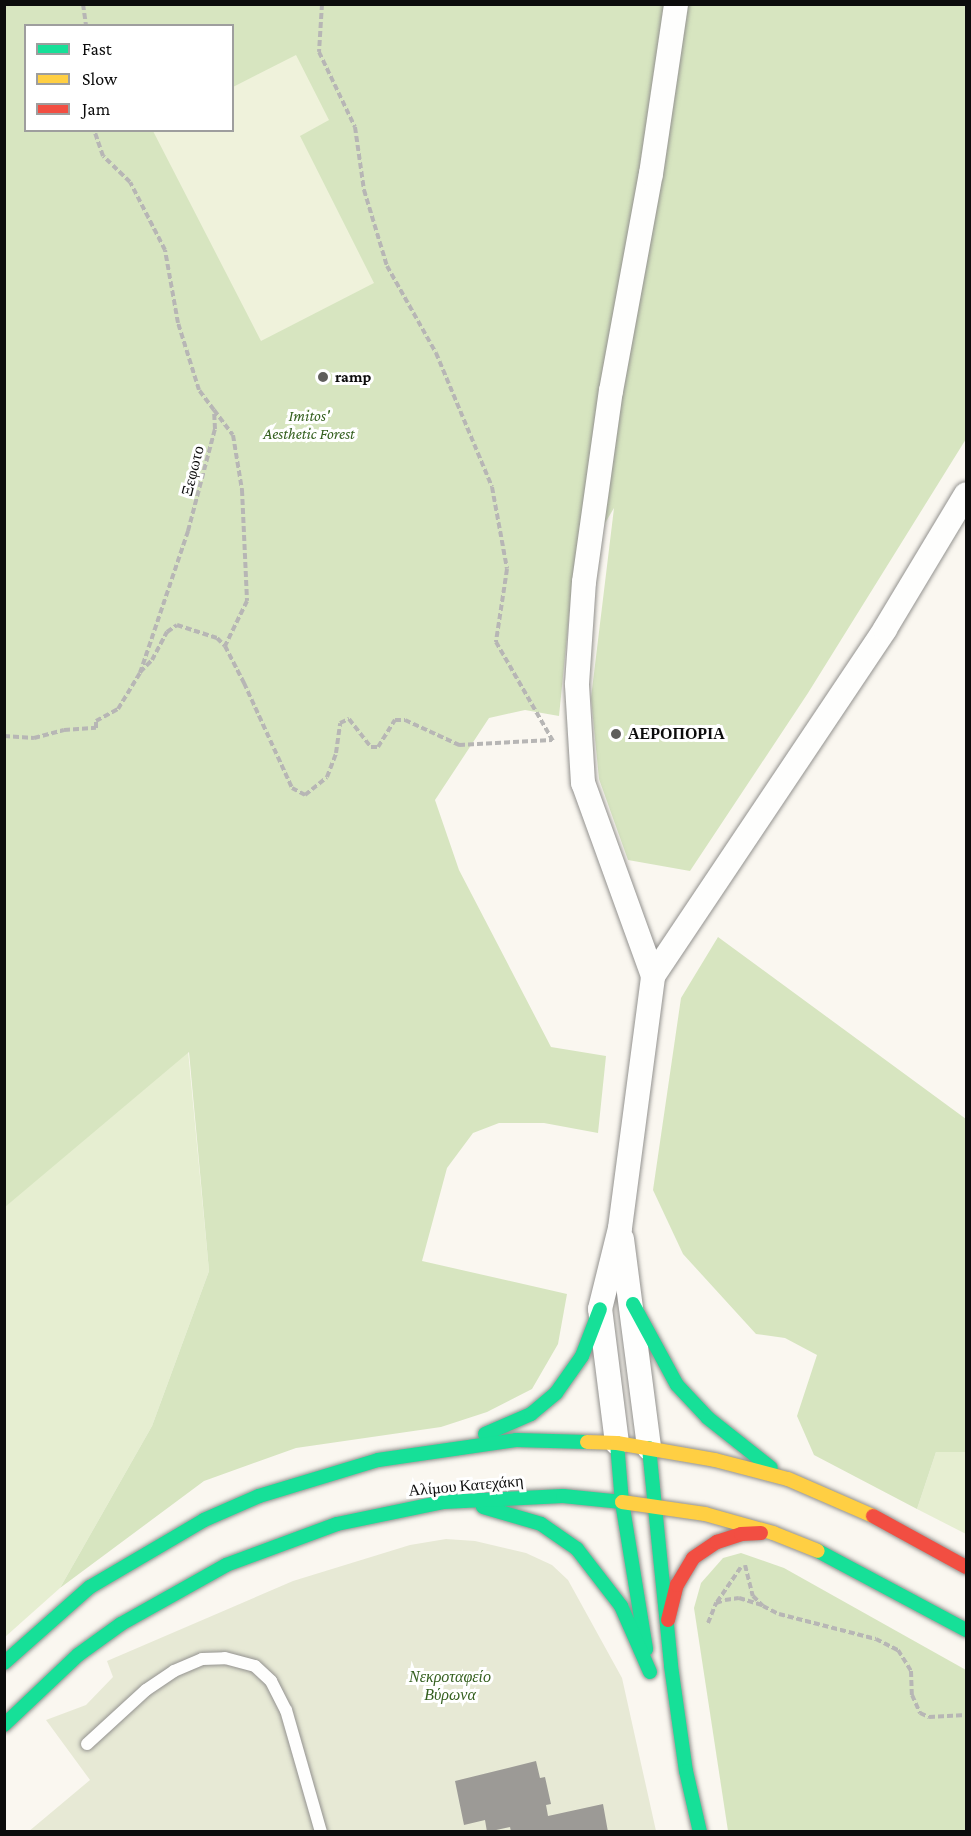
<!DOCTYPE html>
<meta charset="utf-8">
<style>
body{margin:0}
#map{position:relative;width:971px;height:1836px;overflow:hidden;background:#faf7f0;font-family:"Crimson Pro",serif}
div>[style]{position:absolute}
.green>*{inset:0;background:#e6eed1}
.forest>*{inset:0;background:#d7e5c0}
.cemetery>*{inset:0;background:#e7e9d5}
.pitch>*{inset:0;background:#eff2db}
.building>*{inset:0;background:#9c9a96}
.path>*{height:4px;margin-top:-2px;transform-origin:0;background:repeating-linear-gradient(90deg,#b7b6b5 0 6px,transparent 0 9px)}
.roads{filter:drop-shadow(0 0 2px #93928f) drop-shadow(0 0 2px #93928f)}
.lane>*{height:12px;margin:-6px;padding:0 6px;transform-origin:6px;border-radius:6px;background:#fefefd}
.street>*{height:24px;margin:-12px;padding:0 12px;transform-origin:12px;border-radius:12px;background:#fefefd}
.fast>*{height:14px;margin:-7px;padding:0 7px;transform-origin:7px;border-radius:7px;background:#16e098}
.slow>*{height:14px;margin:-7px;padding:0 7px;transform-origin:7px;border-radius:7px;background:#ffcf43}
.jam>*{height:14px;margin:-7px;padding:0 7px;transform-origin:7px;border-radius:7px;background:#f24e42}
.dots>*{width:16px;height:16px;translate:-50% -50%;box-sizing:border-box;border:3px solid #fff;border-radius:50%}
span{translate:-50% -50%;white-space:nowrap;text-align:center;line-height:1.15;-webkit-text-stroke:6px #fff;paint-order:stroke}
.poi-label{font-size:16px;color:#0c0c0c;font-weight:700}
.left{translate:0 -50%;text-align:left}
.park-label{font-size:16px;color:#356020;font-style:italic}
.street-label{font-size:16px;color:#0c0c0c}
.frame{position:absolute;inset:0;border:6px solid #0c0c0c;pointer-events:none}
.legend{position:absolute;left:24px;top:24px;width:210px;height:108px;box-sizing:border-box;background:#fff;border:2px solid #9e9e9e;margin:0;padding:8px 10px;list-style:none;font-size:18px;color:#0c0c0c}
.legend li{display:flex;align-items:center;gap:12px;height:30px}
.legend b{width:30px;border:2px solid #9e9e9e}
</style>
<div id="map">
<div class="green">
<i style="clip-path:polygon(4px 158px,184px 1008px,209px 1271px,152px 1426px,60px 1588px,5px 1637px)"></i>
<i style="clip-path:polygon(936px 1452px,966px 1452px,966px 1534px,917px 1509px)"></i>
</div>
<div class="forest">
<i style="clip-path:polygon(evenodd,5px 5px,966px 5px,966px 439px,808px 693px,690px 871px,628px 860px,599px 779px,591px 698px,614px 508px,573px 577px,559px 716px,525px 710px,489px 718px,435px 800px,459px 870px,551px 1047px,606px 1056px,598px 1133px,544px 1123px,499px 1123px,473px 1133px,447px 1168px,422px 1261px,567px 1294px,558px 1344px,532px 1389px,487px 1412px,441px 1427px,296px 1448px,204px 1481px,60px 1588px,152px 1426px,209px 1271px,189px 1052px,5px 1207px,5px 5px,26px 26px,232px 26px,232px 130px,26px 130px,26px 26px)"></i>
<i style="clip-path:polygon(718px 937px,966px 1119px,966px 1452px,936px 1452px,917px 1509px,814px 1455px,797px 1416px,817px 1355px,785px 1338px,756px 1334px,683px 1254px,653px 1190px,681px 998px)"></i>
<i style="clip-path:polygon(741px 1553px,784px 1568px,966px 1670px,966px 1831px,728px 1831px,694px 1608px,701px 1583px,723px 1558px)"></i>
</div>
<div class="cemetery">
<i style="clip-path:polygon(446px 1539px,475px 1541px,526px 1553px,552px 1565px,568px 1580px,622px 1678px,656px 1831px,28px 1832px,90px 1780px,46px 1720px,86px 1705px,113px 1677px,107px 1661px,293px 1581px,410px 1545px)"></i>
</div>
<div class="pitch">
<i style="clip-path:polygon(296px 55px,329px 120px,300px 136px,374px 283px,261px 341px,153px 131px,232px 130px,233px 87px)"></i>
</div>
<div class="building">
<i style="clip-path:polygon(536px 1761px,540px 1778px,545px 1777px,551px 1804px,546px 1805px,548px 1816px,603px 1804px,608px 1832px,511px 1832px,510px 1827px,487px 1832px,485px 1820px,464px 1825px,455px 1781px)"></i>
</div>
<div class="path">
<i style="left:83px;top:4px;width:22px;rotate:82deg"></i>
<i style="left:322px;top:4px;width:48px;rotate:93.6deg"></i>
<i style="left:319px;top:52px;width:83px;rotate:64.4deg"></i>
<i style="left:355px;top:127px;width:64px;rotate:81.9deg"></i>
<i style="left:364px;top:190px;width:79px;rotate:73.2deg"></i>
<i style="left:387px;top:266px;width:100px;rotate:60.6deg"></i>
<i style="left:436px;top:353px;width:145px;rotate:67.3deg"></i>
<i style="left:492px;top:487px;width:83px;rotate:79.6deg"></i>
<i style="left:507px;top:569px;width:74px;rotate:98.6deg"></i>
<i style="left:496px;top:642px;width:114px;rotate:60.1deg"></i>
<i style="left:214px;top:410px;width:31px;rotate:53deg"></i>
<i style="left:233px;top:435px;width:56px;rotate:80.7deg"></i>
<i style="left:242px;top:490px;width:111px;rotate:87.4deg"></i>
<i style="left:247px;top:601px;width:50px;rotate:116.1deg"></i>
<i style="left:140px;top:672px;width:17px;rotate:-45deg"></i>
<i style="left:152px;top:660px;width:32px;rotate:-62deg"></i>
<i style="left:167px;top:632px;width:12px;rotate:-35deg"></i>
<i style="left:177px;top:625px;width:42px;rotate:18deg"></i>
<i style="left:217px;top:638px;width:11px;rotate:45deg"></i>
<i style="left:225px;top:646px;width:42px;rotate:62.8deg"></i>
<i style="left:244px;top:683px;width:115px;rotate:65.4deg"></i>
<i style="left:292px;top:788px;width:15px;rotate:28deg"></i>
<i style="left:305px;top:795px;width:28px;rotate:-39deg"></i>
<i style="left:327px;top:777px;width:26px;rotate:-69deg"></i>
<i style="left:336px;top:753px;width:30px;rotate:-82deg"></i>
<i style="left:340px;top:723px;width:10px;rotate:-24deg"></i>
<i style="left:349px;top:719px;width:36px;rotate:52deg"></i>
<i style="left:371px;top:747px;width:7px"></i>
<i style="left:378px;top:747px;width:32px;rotate:-58deg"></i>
<i style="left:395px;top:720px;width:10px"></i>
<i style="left:405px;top:720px;width:60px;rotate:24.8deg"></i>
<i style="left:459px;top:745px;width:93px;rotate:-3.1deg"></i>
<i style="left:4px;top:736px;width:30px;rotate:4deg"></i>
<i style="left:34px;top:738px;width:31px;rotate:-15deg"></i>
<i style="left:64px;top:730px;width:32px;rotate:-4deg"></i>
<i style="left:96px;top:728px;width:7px;rotate:-90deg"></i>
<i style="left:96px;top:721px;width:25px;rotate:-29deg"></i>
<i style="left:118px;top:709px;width:42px;rotate:-58.6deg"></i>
<i style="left:140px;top:673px;width:150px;rotate:-71.3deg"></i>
<i style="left:188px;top:531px;width:106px;rotate:-75.2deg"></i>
<i style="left:215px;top:429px;width:19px;rotate:-93deg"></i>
<i style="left:214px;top:410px;width:25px;rotate:-127deg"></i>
<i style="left:199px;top:390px;width:70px;rotate:-107.4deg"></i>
<i style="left:178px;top:323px;width:74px;rotate:-100.1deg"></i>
<i style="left:165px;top:250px;width:76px;rotate:-117.2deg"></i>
<i style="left:130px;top:182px;width:37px;rotate:-136deg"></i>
<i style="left:103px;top:156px;width:28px;rotate:-109deg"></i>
<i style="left:745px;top:1565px;width:32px;rotate:76deg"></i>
<i style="left:753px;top:1596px;width:14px;rotate:45deg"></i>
<i style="left:763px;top:1606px;width:18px;rotate:27deg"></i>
<i style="left:779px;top:1614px;width:100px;rotate:14.5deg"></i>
<i style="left:876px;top:1639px;width:25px;rotate:27deg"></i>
<i style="left:898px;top:1650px;width:25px;rotate:58deg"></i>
<i style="left:911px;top:1671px;width:24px;rotate:88deg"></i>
<i style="left:912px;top:1695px;width:20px;rotate:66deg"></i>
<i style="left:920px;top:1713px;width:10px;rotate:24deg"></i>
<i style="left:929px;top:1717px;width:37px;rotate:-3deg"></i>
<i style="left:717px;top:1602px;width:42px;rotate:-55.6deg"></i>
<i style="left:708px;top:1623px;width:22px;rotate:-68deg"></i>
<i style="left:716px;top:1603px;width:9px;rotate:-18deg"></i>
<i style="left:725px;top:1600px;width:14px;rotate:-8deg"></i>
<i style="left:739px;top:1598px;width:24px;rotate:17deg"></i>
</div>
<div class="roads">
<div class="lane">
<i style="left:87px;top:1744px;width:80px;rotate:-42.5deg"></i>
<i style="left:146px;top:1690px;width:34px;rotate:-34deg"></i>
<i style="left:174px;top:1671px;width:30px;rotate:-23deg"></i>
<i style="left:202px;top:1659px;width:23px;rotate:-2deg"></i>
<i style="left:225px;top:1658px;width:31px;rotate:15deg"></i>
<i style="left:255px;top:1666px;width:22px;rotate:43deg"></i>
<i style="left:271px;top:1681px;width:33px;rotate:63deg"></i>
<i style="left:286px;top:1710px;width:127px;rotate:74deg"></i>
</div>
<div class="street">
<i style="left:653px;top:976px;width:417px;rotate:-56.2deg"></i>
<i style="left:885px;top:629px;width:157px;rotate:-59deg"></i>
<i style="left:622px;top:1239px;width:211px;rotate:82.6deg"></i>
<i style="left:617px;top:1443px;width:135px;rotate:-97.2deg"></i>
<i style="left:600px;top:1309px;width:83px;rotate:-76.1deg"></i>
<i style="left:620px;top:1228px;width:254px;rotate:-82.5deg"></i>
<i style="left:653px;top:976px;width:205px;rotate:-109.9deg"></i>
<i style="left:583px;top:783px;width:99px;rotate:-93.5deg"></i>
<i style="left:577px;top:684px;width:102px;rotate:-86.1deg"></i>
<i style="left:584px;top:582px;width:193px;rotate:-82deg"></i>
<i style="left:611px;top:391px;width:221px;rotate:-79.6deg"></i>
<i style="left:651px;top:174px;width:172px;rotate:-81.6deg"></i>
</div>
<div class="fast">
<i style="left:633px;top:1304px;width:92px;rotate:61.5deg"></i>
<i style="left:677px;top:1385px;width:45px;rotate:46.8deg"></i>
<i style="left:708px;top:1418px;width:80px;rotate:38.4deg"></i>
<i style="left:485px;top:1434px;width:50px;rotate:-23.5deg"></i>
<i style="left:531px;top:1414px;width:33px;rotate:-40deg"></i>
<i style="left:556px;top:1393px;width:45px;rotate:-54.9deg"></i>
<i style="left:582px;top:1356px;width:50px;rotate:-69deg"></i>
<i style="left:617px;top:1443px;width:59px;rotate:85.2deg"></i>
<i style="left:622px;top:1502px;width:149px;rotate:80.7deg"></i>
<i style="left:649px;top:1448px;width:219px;rotate:84.2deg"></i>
<i style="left:671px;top:1666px;width:106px;rotate:81.9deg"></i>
<i style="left:686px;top:1771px;width:63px;rotate:77.1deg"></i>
<i style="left:483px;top:1507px;width:60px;rotate:16.3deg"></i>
<i style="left:541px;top:1524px;width:44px;rotate:34.8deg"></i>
<i style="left:577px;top:1549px;width:72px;rotate:52.3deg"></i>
<i style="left:621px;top:1606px;width:72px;rotate:66.3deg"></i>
<i style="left:818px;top:1551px;width:168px;rotate:28.1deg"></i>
<i style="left:4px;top:1663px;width:115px;rotate:-41.5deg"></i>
<i style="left:90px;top:1587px;width:132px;rotate:-30.4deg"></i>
<i style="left:204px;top:1520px;width:60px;rotate:-23.6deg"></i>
<i style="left:259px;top:1496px;width:124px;rotate:-16.8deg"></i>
<i style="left:378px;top:1460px;width:139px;rotate:-8.2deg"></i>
<i style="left:516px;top:1440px;width:71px;rotate:1.6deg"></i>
<i style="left:4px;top:1725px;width:102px;rotate:-43.4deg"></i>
<i style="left:78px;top:1655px;width:53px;rotate:-35.8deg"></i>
<i style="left:121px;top:1624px;width:120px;rotate:-29.3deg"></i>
<i style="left:226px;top:1565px;width:118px;rotate:-20.3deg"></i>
<i style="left:337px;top:1524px;width:108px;rotate:-11.7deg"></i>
<i style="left:443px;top:1502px;width:120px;rotate:-2.9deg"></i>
<i style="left:563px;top:1496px;width:59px;rotate:5.8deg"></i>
</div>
<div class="slow">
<i style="left:587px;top:1442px;width:30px;rotate:2deg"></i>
<i style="left:617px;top:1443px;width:99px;rotate:9.8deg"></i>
<i style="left:715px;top:1460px;width:75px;rotate:14.6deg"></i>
<i style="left:788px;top:1479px;width:93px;rotate:23.5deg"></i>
<i style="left:622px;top:1502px;width:84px;rotate:8.2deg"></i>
<i style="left:705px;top:1514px;width:71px;rotate:15.6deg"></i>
<i style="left:773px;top:1533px;width:48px;rotate:21.8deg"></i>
</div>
<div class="jam">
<i style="left:873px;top:1516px;width:106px;rotate:28.7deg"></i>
<i style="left:668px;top:1620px;width:36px;rotate:-76deg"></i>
<i style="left:677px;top:1585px;width:31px;rotate:-59deg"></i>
<i style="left:693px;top:1558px;width:29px;rotate:-34deg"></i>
<i style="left:717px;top:1542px;width:25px;rotate:-18deg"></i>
<i style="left:741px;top:1534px;width:20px;rotate:-3deg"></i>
</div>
</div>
<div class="dots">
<i style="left:323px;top:377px;background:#5f5e5c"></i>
<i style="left:616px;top:734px;background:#5f5e5c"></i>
</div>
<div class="poi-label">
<span class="left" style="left:335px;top:377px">ramp</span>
<span class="left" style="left:628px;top:734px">ΑΕΡΟΠΟΡΙΑ</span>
</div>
<div class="park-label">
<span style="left:309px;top:425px">Imitos'<br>Aesthetic Forest</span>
<span style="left:450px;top:1686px">Νεκροταφείο<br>Βύρωνα</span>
</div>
<div class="street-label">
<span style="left:193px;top:471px;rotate:-76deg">Ξεφωτο</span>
<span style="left:466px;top:1486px;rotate:-5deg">Αλίμου Κατεχάκη</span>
</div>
<div class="frame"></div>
<ul class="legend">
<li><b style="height:8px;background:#16e098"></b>Fast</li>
<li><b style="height:8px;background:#ffcf43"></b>Slow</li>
<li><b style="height:8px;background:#f24e42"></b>Jam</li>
</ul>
</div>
